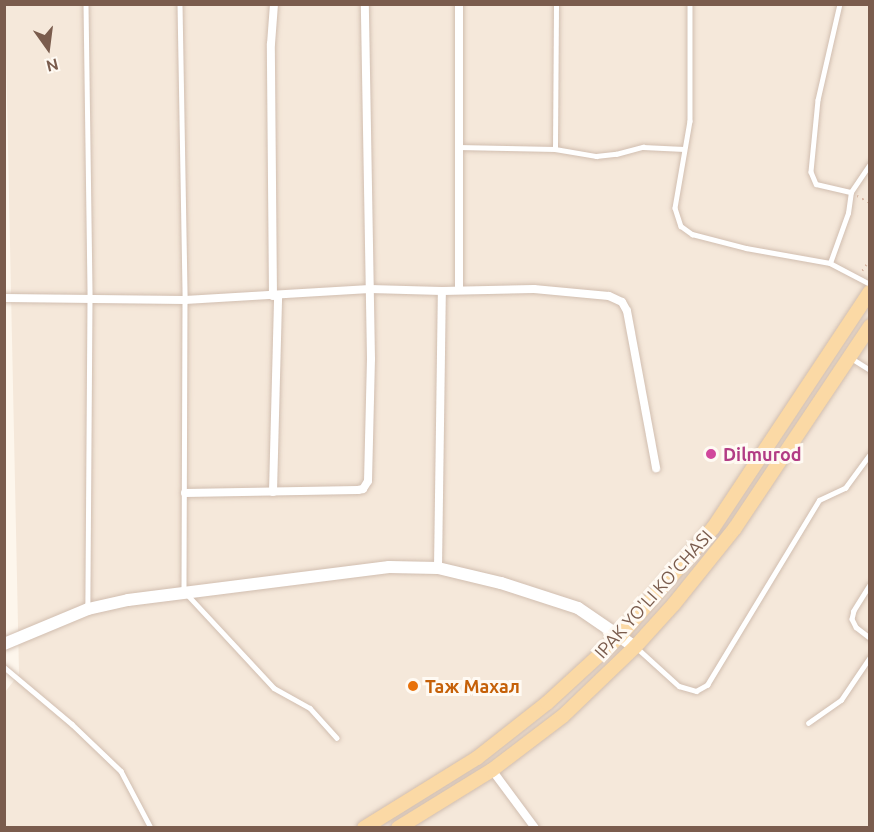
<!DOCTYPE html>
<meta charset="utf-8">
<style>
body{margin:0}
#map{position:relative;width:874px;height:832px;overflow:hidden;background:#fdf6ec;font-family:Ubuntu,sans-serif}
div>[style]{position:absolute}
.residential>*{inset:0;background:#f5e8da}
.path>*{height:1.5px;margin-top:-0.75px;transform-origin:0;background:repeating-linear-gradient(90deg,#d9b8a5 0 1.5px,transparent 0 6px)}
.roads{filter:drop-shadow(0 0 2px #d1beb0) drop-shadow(0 0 2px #d1beb0)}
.service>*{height:4.5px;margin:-2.25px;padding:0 2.25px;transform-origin:2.25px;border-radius:2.25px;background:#fff}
.minor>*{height:8px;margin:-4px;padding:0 4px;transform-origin:4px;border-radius:4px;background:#fff}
.secondary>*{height:12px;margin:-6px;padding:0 6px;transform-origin:6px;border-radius:6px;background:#fff}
.primary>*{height:14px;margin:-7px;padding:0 7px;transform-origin:7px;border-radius:7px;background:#fbd9a5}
.dots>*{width:16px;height:16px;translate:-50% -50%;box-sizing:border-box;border:3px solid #fffaf3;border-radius:50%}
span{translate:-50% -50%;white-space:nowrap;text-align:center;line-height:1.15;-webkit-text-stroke:6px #fffaf3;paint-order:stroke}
.hotel-label{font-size:18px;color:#b23c85;font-weight:700}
.left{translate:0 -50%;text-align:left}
.street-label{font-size:18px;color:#7a5c4d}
.food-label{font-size:18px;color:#c56008;font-weight:700}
.frame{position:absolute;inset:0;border:6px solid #7a5c4d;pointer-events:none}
.north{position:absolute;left:18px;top:18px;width:60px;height:60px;-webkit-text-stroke:4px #fffaf3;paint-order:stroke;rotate:166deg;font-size:16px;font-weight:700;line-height:24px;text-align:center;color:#7a5c4d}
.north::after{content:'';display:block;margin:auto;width:21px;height:27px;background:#7a5c4d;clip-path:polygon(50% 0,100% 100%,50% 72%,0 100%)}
</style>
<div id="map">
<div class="residential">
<i style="clip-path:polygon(5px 5px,869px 5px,869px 827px,5px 828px,5px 692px,19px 674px)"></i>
</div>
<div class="path">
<i style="left:857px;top:196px;width:15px;rotate:28deg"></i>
<i style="left:862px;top:271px;width:14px;rotate:-56deg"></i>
</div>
<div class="roads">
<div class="service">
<i style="left:86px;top:4px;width:295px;rotate:89.2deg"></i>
<i style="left:90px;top:299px;width:310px;rotate:90.4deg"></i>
<i style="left:180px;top:4px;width:296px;rotate:89deg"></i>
<i style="left:185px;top:300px;width:291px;rotate:90.2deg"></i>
<i style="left:184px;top:591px;width:132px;rotate:47.1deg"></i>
<i style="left:274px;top:688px;width:41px;rotate:29.1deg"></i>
<i style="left:310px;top:708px;width:40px;rotate:48deg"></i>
<i style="left:690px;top:4px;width:117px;rotate:90deg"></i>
<i style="left:690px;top:121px;width:88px;rotate:99.8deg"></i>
<i style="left:675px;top:208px;width:19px;rotate:72deg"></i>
<i style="left:681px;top:226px;width:14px;rotate:36deg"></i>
<i style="left:692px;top:234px;width:56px;rotate:14.5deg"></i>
<i style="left:746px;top:248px;width:85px;rotate:10.1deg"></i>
<i style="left:830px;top:263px;width:45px;rotate:27.7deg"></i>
<i style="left:840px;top:4px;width:98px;rotate:102.9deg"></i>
<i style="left:818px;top:100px;width:72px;rotate:95.6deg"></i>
<i style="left:811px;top:172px;width:13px;rotate:67deg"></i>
<i style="left:816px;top:184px;width:36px;rotate:13deg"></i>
<i style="left:458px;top:147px;width:97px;rotate:1.2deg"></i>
<i style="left:555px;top:149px;width:42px;rotate:9.7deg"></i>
<i style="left:596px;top:156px;width:20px;rotate:-6deg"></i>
<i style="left:616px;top:154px;width:28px;rotate:-15deg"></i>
<i style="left:643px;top:147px;width:41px;rotate:2.8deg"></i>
<i style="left:555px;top:149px;width:145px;rotate:-89.6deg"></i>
<i style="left:830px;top:263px;width:53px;rotate:-70.2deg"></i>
<i style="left:848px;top:213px;width:21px;rotate:-82deg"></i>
<i style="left:851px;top:192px;width:34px;rotate:-56deg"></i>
<i style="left:851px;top:358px;width:22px;rotate:32deg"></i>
<i style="left:870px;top:585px;width:31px;rotate:122deg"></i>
<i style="left:854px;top:611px;width:8px;rotate:104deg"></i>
<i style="left:852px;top:619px;width:9px;rotate:63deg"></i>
<i style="left:856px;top:627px;width:18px;rotate:38deg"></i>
<i style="left:636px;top:647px;width:58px;rotate:42.2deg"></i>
<i style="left:679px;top:686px;width:18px;rotate:16deg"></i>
<i style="left:696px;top:691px;width:13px;rotate:-29deg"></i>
<i style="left:707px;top:685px;width:216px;rotate:-58.8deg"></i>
<i style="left:819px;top:500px;width:29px;rotate:-25deg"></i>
<i style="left:845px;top:488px;width:42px;rotate:-53.7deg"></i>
<i style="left:4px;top:667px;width:89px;rotate:40deg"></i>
<i style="left:72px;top:724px;width:68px;rotate:43.8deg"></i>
<i style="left:121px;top:771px;width:64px;rotate:62.2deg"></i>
<i style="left:808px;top:723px;width:40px;rotate:-34.9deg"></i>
<i style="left:841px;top:700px;width:52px;rotate:-56deg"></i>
</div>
<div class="minor">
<i style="left:459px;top:290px;width:286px;rotate:-90deg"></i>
<i style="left:273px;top:296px;width:252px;rotate:-90.5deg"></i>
<i style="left:271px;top:44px;width:40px;rotate:-85.7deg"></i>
<i style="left:4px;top:298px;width:181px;rotate:0.6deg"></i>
<i style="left:185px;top:300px;width:185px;rotate:-3.4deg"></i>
<i style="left:370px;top:289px;width:72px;rotate:1.6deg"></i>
<i style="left:442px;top:291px;width:92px;rotate:-1.2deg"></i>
<i style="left:534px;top:289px;width:75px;rotate:5.3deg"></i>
<i style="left:609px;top:296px;width:14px;rotate:25deg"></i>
<i style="left:622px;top:302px;width:10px;rotate:61deg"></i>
<i style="left:627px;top:311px;width:160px;rotate:79.5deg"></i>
<i style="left:273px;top:492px;width:197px;rotate:-88.5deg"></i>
<i style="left:185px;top:493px;width:173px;rotate:-1deg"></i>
<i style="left:358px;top:490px;width:5px;rotate:-11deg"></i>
<i style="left:363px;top:489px;width:9px;rotate:-58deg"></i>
<i style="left:368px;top:481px;width:122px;rotate:-88.6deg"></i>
<i style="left:371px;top:359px;width:355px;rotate:-91deg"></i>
<i style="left:438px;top:568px;width:277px;rotate:-89.2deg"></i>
<i style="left:492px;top:770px;width:72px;rotate:53.4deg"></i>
</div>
<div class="secondary">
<i style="left:4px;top:644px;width:91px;rotate:-22.6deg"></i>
<i style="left:88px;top:609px;width:41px;rotate:-12.7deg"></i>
<i style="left:128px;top:600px;width:263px;rotate:-7.2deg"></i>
<i style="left:389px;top:567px;width:49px;rotate:1.2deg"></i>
<i style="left:438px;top:568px;width:65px;rotate:13.4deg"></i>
<i style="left:501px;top:583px;width:81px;rotate:18deg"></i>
<i style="left:578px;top:608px;width:69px;rotate:34.4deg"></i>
</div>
<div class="primary">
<i style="left:364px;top:828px;width:133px;rotate:-31.8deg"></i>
<i style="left:477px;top:758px;width:89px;rotate:-38.2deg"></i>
<i style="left:547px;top:703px;width:99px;rotate:-42.5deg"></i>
<i style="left:620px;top:636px;width:143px;rotate:-49.3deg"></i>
<i style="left:713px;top:528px;width:283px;rotate:-56.4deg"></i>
<i style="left:398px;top:828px;width:110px;rotate:-31.7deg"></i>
<i style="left:492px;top:770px;width:89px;rotate:-37.3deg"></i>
<i style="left:563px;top:716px;width:100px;rotate:-43.8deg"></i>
<i style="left:635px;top:647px;width:58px;rotate:-47.8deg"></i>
<i style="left:674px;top:604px;width:97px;rotate:-51.2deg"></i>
<i style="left:735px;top:528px;width:243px;rotate:-56.2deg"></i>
</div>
</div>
<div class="dots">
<i style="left:711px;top:454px;background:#d1479c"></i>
<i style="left:413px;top:686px;background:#e8710a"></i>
</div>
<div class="hotel-label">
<span class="left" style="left:723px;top:454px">Dilmurod</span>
</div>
<div class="street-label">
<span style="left:653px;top:594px;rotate:-48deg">IPAK YO'LI KO'CHASI</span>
</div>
<div class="food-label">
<span class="left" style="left:425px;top:686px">Таж Махал</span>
</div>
<div class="frame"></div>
<div class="north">N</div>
</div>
